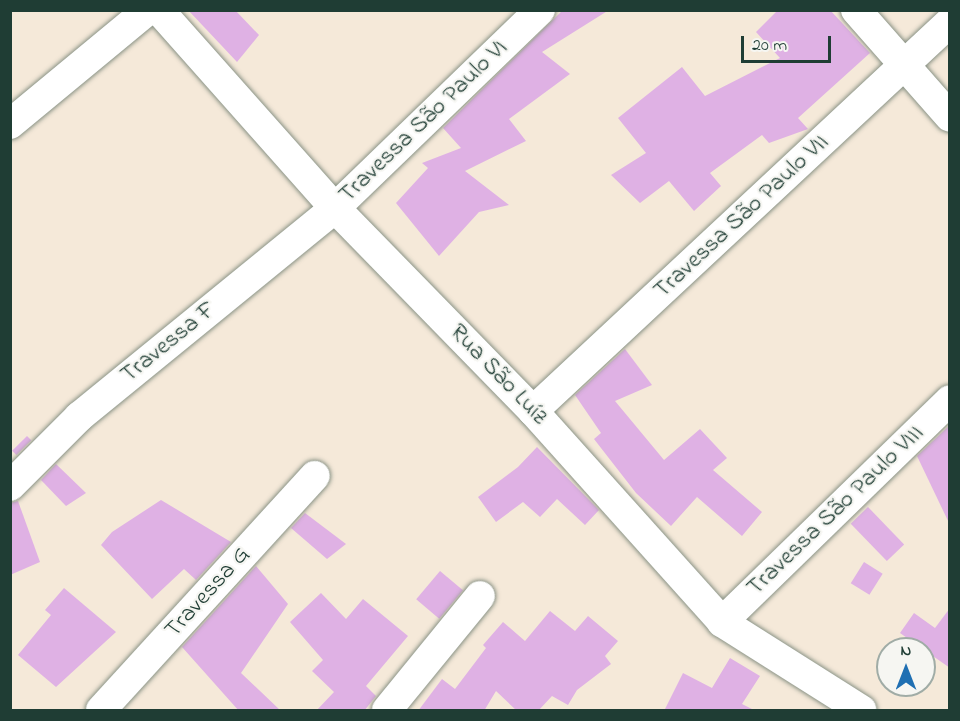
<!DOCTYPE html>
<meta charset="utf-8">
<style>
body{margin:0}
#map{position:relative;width:960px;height:721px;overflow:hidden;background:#f5e9d9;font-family:"Indie Flower",sans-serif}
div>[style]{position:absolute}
.building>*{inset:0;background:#dfb1e4;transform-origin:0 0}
.roads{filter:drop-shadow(0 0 2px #8a9386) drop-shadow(0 0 2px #8a9386)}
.street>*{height:30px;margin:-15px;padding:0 15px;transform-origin:15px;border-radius:15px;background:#fff}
span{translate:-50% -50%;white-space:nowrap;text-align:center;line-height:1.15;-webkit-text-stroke:4.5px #f6f6f2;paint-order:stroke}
.street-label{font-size:24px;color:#1f3d34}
.frame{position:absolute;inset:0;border:12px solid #1f3d34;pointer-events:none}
.north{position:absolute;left:876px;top:637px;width:60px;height:60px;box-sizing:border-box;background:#f6f6f2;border:2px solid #a0aca6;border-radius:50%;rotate:0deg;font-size:16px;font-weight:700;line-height:24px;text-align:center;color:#1f3d34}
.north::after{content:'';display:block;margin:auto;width:21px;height:27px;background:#1f6fb2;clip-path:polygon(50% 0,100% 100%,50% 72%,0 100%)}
.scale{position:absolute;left:741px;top:36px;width:90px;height:27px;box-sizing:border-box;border:3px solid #1f3d34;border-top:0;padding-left:8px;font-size:18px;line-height:21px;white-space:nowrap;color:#1f3d34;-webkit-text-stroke:4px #f6f6f2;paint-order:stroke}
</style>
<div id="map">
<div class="building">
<i style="clip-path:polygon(188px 10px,235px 10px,259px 35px,237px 62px)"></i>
<i style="clip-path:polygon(563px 10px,609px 10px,542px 52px,570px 74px,509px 119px,526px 141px,465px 171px,509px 205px,479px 212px,439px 256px,396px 203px,428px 168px,422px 163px,461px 148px,443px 128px)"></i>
<i style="clip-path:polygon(778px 10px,830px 10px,870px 53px,798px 118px,808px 129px,769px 143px,762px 135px,710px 173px,721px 186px,694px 211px,669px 181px,640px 203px,611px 175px,646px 153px,618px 118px,682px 67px,705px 96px,780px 58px,756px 32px)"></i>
<i style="clip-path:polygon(625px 349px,652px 385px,615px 401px,664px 460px,700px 429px,727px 458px,713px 470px,762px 512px,742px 536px,697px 497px,671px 526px,636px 493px,594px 439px,601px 433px,575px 395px)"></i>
<i style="clip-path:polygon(950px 425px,950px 525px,917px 456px)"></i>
<i style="left:27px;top:436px;width:6px;height:21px;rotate:45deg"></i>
<i style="clip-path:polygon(537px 447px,599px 510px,585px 525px,557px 499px,540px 517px,523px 502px,496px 522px,478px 497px,518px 467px)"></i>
<i style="clip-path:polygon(56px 464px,86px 493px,66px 506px,41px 480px)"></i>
<i style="clip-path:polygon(161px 500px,231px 542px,196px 580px,184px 569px,152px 599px,101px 545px,112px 532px)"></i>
<i style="clip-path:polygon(18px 501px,40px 562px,10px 575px,10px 503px)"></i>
<i style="left:868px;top:507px;width:52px;height:24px;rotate:46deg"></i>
<i style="clip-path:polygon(305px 513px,346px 544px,327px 559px,291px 528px)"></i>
<i style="left:864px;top:562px;width:22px;height:25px;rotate:32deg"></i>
<i style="clip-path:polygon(256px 566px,288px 604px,241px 673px,281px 711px,239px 711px,182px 647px)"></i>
<i style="left:440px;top:571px;width:30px;height:37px;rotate:40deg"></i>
<i style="clip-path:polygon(64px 588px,116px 632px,56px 687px,18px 655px,51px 615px,45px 610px)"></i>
<i style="clip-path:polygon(321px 593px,346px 619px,363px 599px,408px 636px,366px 686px,376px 696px,364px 711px,316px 711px,334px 692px,312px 671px,323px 660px,290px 622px)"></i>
<i style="clip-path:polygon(950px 608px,950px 668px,900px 633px,914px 613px,935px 628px)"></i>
<i style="clip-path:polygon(550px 611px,575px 631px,588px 616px,618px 641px,605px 656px,611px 664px,577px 690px,568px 705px,552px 696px,538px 711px,517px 711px,496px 691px,484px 711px,418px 711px,442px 679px,455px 689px,486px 648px,483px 645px,503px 622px,525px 641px)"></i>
<i style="clip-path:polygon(730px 658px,760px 676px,742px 704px,756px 711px,664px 711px,683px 673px,712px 688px)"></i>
</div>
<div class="roads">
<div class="street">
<i style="left:159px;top:10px;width:265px;rotate:48.4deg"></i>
<i style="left:335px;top:208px;width:284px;rotate:45.7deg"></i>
<i style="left:533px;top:411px;width:283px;rotate:48.1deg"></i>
<i style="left:722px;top:622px;width:165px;rotate:32.3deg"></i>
<i style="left:856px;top:10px;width:142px;rotate:48.7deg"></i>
<i style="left:10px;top:124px;width:179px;rotate:-39.6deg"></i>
<i style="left:533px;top:411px;width:570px;rotate:-43.01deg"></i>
<i style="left:10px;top:486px;width:98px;rotate:-45deg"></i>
<i style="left:79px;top:417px;width:330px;rotate:-39.2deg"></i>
<i style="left:335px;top:208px;width:285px;rotate:-44deg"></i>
<i style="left:722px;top:622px;width:318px;rotate:-44.2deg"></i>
<i style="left:101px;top:710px;width:317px;rotate:-47.6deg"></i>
<i style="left:387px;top:710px;width:147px;rotate:-50.8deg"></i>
</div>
</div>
<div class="street-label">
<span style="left:424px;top:122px;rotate:-44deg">Travessa São Paulo VI</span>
<span style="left:742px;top:217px;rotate:-43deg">Travessa São Paulo VII</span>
<span style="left:169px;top:343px;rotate:-39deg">Travessa F</span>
<span style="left:498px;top:375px;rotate:46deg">Rua São Luíz</span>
<span style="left:836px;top:511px;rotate:-44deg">Travessa São Paulo VIII</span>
<span style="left:208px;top:593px;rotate:-48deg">Travessa G</span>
</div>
<div class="frame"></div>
<div class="north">N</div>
<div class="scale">20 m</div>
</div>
